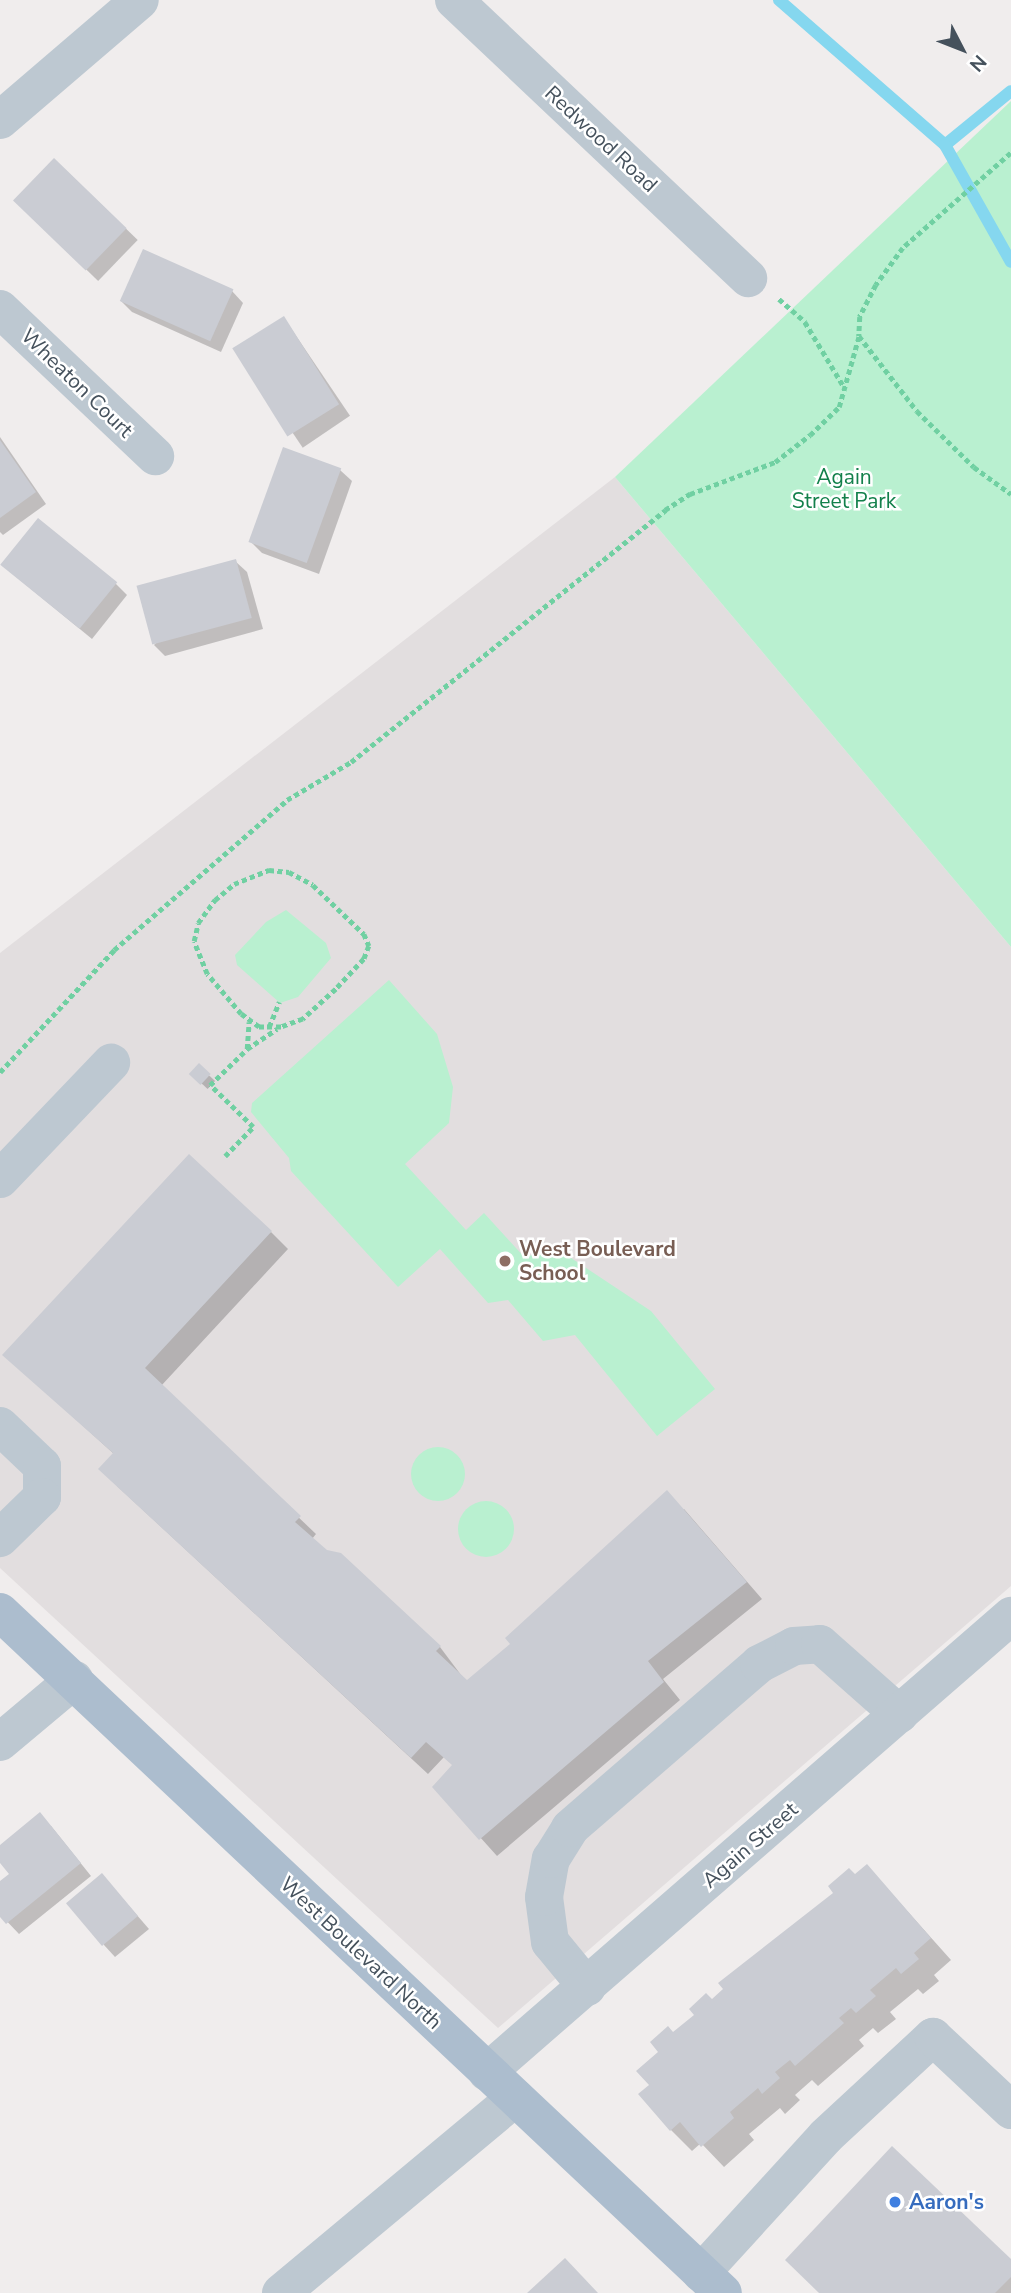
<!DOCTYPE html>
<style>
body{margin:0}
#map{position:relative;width:1011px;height:2293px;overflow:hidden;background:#f0eded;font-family:"Nunito Sans",sans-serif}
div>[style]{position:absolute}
.education>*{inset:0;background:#e2dedf}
.green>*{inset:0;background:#b9f0d0}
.round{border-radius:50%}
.shadow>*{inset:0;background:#0003;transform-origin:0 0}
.stream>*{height:12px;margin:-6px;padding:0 6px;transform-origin:6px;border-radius:6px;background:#85d7ef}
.building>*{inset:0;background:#caccd3;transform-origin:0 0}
.path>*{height:4.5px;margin-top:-2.25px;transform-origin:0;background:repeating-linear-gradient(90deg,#70d0a2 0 5px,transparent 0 8.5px)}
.minor>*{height:38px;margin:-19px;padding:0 19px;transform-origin:19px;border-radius:19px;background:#bdc8d1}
.major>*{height:38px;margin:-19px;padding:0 19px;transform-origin:19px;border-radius:19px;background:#acbdce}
.dots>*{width:19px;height:19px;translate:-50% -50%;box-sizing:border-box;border:4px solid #fff;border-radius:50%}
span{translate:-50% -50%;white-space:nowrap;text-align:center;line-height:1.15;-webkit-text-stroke:5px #fff;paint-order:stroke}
.street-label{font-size:21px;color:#45515c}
.park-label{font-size:21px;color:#13804b}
.education-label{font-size:21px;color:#785e54;font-weight:700}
.left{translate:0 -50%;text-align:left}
.shop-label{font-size:21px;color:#366cbe;font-weight:700}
.north{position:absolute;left:927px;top:14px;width:70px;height:70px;-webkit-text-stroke:5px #fff;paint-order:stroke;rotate:132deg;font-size:19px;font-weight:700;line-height:28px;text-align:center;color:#45515c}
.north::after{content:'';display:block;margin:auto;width:24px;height:32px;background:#45515c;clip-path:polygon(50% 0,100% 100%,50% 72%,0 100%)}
</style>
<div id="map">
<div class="education">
<i style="clip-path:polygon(615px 477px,1011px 947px,1011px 1586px,498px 2028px,0 1568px,0 953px)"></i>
</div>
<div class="green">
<i style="clip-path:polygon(1011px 101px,1011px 947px,615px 477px)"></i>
<i style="clip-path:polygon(286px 910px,326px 943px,331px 958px,298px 997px,280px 1003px,237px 965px,235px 955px,266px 922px)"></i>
<i style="clip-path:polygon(389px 980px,437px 1034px,453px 1087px,449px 1123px,405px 1164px,466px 1230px,484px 1213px,526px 1259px,540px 1248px,562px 1252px,651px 1311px,715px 1389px,657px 1436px,575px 1335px,543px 1341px,508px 1300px,488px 1303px,440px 1249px,398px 1287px,291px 1171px,289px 1158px,251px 1112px,252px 1103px)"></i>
<i class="round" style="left:411px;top:1447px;width:54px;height:54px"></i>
<i class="round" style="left:458px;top:1501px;width:56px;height:56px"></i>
</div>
<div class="shadow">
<i style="left:55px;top:160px;width:115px;height:57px;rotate:44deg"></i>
<i style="clip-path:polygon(232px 291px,243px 303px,221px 352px,132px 312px,121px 301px)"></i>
<i style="left:284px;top:318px;width:118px;height:57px;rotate:56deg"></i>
<i style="clip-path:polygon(0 437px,46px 504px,3px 535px,0 532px)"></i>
<i style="clip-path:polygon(284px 450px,340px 470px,352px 481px,319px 574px,262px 553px,251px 542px)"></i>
<i style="clip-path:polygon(235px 561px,247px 572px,263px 629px,165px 656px,154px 645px)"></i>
<i style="clip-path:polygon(14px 575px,116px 584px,127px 595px,92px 639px)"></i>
<i style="left:199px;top:1066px;width:22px;height:11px;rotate:43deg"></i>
<i style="clip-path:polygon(271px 1232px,288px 1249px,161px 1386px,316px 1534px,312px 1539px,440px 1647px,467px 1683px,684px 1509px,762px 1599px,663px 1679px,680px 1700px,497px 1856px,435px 1787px,454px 1766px,444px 1757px,428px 1774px,117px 1486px,114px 1454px,5px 1355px)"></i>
<i style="clip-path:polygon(51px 1826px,91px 1876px,19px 1934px,0 1914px,0 1883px,12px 1874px,0 1860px,0 1847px)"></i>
<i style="clip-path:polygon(867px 1866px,951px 1960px,934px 1975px,939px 1981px,923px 1994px,918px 1989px,890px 2012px,896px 2019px,878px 2033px,873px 2028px,859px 2040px,864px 2046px,818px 2086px,812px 2080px,795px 2095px,800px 2100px,785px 2114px,780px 2108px,749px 2134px,754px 2140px,724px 2167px,701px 2143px,692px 2151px,671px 2130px,651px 2085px,661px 2052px,674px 2034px)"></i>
<i style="clip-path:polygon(102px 1875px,149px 1929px,115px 1957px,104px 1945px)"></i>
<i style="clip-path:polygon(1011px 2261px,1011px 2293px,821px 2293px)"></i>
</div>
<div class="stream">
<i style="left:779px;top:0;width:220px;rotate:41.1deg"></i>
<i style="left:945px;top:145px;width:85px;rotate:-39.3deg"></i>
<i style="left:945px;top:145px;width:134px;rotate:60.6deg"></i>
</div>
<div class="building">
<i style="left:54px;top:158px;width:101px;height:59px;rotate:44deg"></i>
<i style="left:143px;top:249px;width:99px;height:57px;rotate:24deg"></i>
<i style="left:284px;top:316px;width:104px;height:61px;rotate:58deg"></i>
<i style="clip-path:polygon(0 440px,36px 492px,0 518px)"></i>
<i style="left:283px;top:447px;width:62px;height:101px;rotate:20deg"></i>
<i style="left:38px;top:518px;width:102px;height:60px;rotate:39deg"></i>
<i style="left:236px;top:559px;width:61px;height:103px;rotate:75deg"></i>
<i style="left:199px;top:1063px;width:16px;height:15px;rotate:43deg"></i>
<i style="clip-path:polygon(189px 1154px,272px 1231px,145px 1368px,301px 1516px,295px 1522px,327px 1550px,341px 1553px,441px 1646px,436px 1651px,467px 1680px,510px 1644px,505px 1638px,667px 1490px,747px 1582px,648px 1661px,664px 1682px,479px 1840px,432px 1787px,452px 1765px,426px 1742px,411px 1758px,98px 1469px,113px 1453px,2px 1355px)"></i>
<i style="clip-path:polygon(40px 1812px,81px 1863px,6px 1924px,0 1917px,0 1881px,9px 1874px,0 1863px,0 1845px)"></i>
<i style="clip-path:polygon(867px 1864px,931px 1938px,914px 1953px,919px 1959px,901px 1974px,896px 1968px,870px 1990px,876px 1996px,856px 2013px,851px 2008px,839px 2018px,844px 2023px,795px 2066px,790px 2060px,775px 2072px,780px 2078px,762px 2094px,758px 2088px,730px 2112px,734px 2118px,701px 2147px,680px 2122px,670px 2131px,638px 2094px,649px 2085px,636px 2071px,658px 2052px,650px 2042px,668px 2026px,673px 2032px,694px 2015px,689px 2009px,706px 1993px,712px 1999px,723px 1989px,718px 1983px,833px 1893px,828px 1886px,849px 1868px,855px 1874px)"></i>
<i style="left:102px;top:1873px;width:56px;height:47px;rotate:50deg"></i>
<i style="clip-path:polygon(892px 2146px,1011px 2259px,1011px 2277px,995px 2293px,819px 2293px,785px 2260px)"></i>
<i style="clip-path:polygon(565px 2258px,598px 2293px,527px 2293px)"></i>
</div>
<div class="path">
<i style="left:1011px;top:153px;width:144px;rotate:138.7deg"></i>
<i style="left:903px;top:248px;width:46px;rotate:126.1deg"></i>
<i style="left:876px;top:285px;width:36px;rotate:117deg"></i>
<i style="left:860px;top:317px;width:19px;rotate:93deg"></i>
<i style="left:859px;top:336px;width:95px;rotate:52.3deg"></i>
<i style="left:917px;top:411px;width:80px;rotate:44.5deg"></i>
<i style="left:974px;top:467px;width:46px;rotate:36.1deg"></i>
<i style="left:779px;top:299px;width:35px;rotate:41deg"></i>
<i style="left:805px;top:322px;width:76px;rotate:59deg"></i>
<i style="left:269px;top:870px;width:20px;rotate:6deg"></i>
<i style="left:289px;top:872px;width:27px;rotate:28deg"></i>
<i style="left:313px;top:885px;width:71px;rotate:43.9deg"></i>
<i style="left:364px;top:934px;width:13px;rotate:67deg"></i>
<i style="left:369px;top:946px;width:14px;rotate:111deg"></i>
<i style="left:364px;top:959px;width:41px;rotate:133deg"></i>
<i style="left:336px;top:989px;width:45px;rotate:137.7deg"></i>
<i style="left:303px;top:1019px;width:23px;rotate:160deg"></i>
<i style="left:281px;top:1027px;width:22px;rotate:180deg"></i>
<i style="left:259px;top:1027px;width:22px;rotate:-144deg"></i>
<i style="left:241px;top:1014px;width:52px;rotate:-130.4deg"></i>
<i style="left:207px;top:974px;width:35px;rotate:-112deg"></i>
<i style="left:194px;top:941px;width:18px;rotate:-77deg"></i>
<i style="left:198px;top:923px;width:29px;rotate:-54deg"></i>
<i style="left:215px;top:900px;width:25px;rotate:-40deg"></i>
<i style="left:234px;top:884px;width:38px;rotate:-22deg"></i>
<i style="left:269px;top:1027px;width:27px;rotate:-68deg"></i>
<i style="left:247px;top:1049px;width:27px;rotate:-86deg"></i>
<i style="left:0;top:1072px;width:167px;rotate:-46.9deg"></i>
<i style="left:114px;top:950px;width:229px;rotate:-40.9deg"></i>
<i style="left:287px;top:800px;width:74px;rotate:-30.7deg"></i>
<i style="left:351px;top:762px;width:403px;rotate:-38.7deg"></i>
<i style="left:665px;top:510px;width:30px;rotate:-33deg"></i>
<i style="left:690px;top:494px;width:91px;rotate:-20.6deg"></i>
<i style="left:775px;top:462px;width:44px;rotate:-37.6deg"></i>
<i style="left:810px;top:435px;width:40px;rotate:-44deg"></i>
<i style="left:839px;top:407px;width:74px;rotate:-74.3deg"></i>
<i style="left:225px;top:1156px;width:40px;rotate:-46deg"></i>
<i style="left:253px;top:1127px;width:60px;rotate:-135.7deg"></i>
<i style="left:210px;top:1085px;width:52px;rotate:-44.2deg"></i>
<i style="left:247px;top:1049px;width:36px;rotate:-34deg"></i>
</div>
<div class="minor">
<i style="left:454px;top:0;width:405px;rotate:43.4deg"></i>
<i style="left:0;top:120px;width:184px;rotate:-40.6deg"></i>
<i style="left:0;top:309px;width:214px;rotate:43.5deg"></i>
<i style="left:0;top:1179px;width:161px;rotate:-46.3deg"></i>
<i style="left:0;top:1426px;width:58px;rotate:43.6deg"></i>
<i style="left:42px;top:1466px;width:31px;rotate:90deg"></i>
<i style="left:42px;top:1497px;width:59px;rotate:135.7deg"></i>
<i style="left:0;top:1742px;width:97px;rotate:-40deg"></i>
<i style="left:587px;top:1987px;width:58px;rotate:-129.4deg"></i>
<i style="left:550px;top:1942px;width:45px;rotate:-97.6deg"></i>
<i style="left:544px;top:1897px;width:39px;rotate:-80deg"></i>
<i style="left:551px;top:1859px;width:36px;rotate:-58deg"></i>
<i style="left:570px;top:1828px;width:250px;rotate:-40.9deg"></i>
<i style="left:759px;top:1664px;width:39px;rotate:-27deg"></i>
<i style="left:794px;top:1646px;width:26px;rotate:-4deg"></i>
<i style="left:820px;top:1644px;width:106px;rotate:41.5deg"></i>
<i style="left:487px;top:2072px;width:695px;rotate:-41.03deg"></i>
<i style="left:701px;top:2273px;width:185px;rotate:-47.6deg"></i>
<i style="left:826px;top:2136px;width:146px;rotate:-42.8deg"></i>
<i style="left:933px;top:2037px;width:107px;rotate:43.1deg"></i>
<i style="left:281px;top:2293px;width:305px;rotate:-39.8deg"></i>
</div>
<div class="major">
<i style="left:0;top:1612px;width:993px;rotate:43.29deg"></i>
</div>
<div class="dots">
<i style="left:505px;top:1261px;background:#8d6e63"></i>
<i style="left:895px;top:2202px;background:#3f7fe0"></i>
</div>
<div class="street-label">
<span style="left:601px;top:139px;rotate:43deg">Redwood Road</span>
<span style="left:77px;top:383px;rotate:44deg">Wheaton Court</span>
<span style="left:750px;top:1845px;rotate:-41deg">Again Street</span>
<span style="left:361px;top:1953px;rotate:43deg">West Boulevard North</span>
</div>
<div class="park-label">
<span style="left:844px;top:489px">Again<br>Street Park</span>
</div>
<div class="education-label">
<span class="left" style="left:519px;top:1261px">West Boulevard<br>School</span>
</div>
<div class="shop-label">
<span class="left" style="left:909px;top:2202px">Aaron's</span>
</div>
<div class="north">N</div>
</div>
